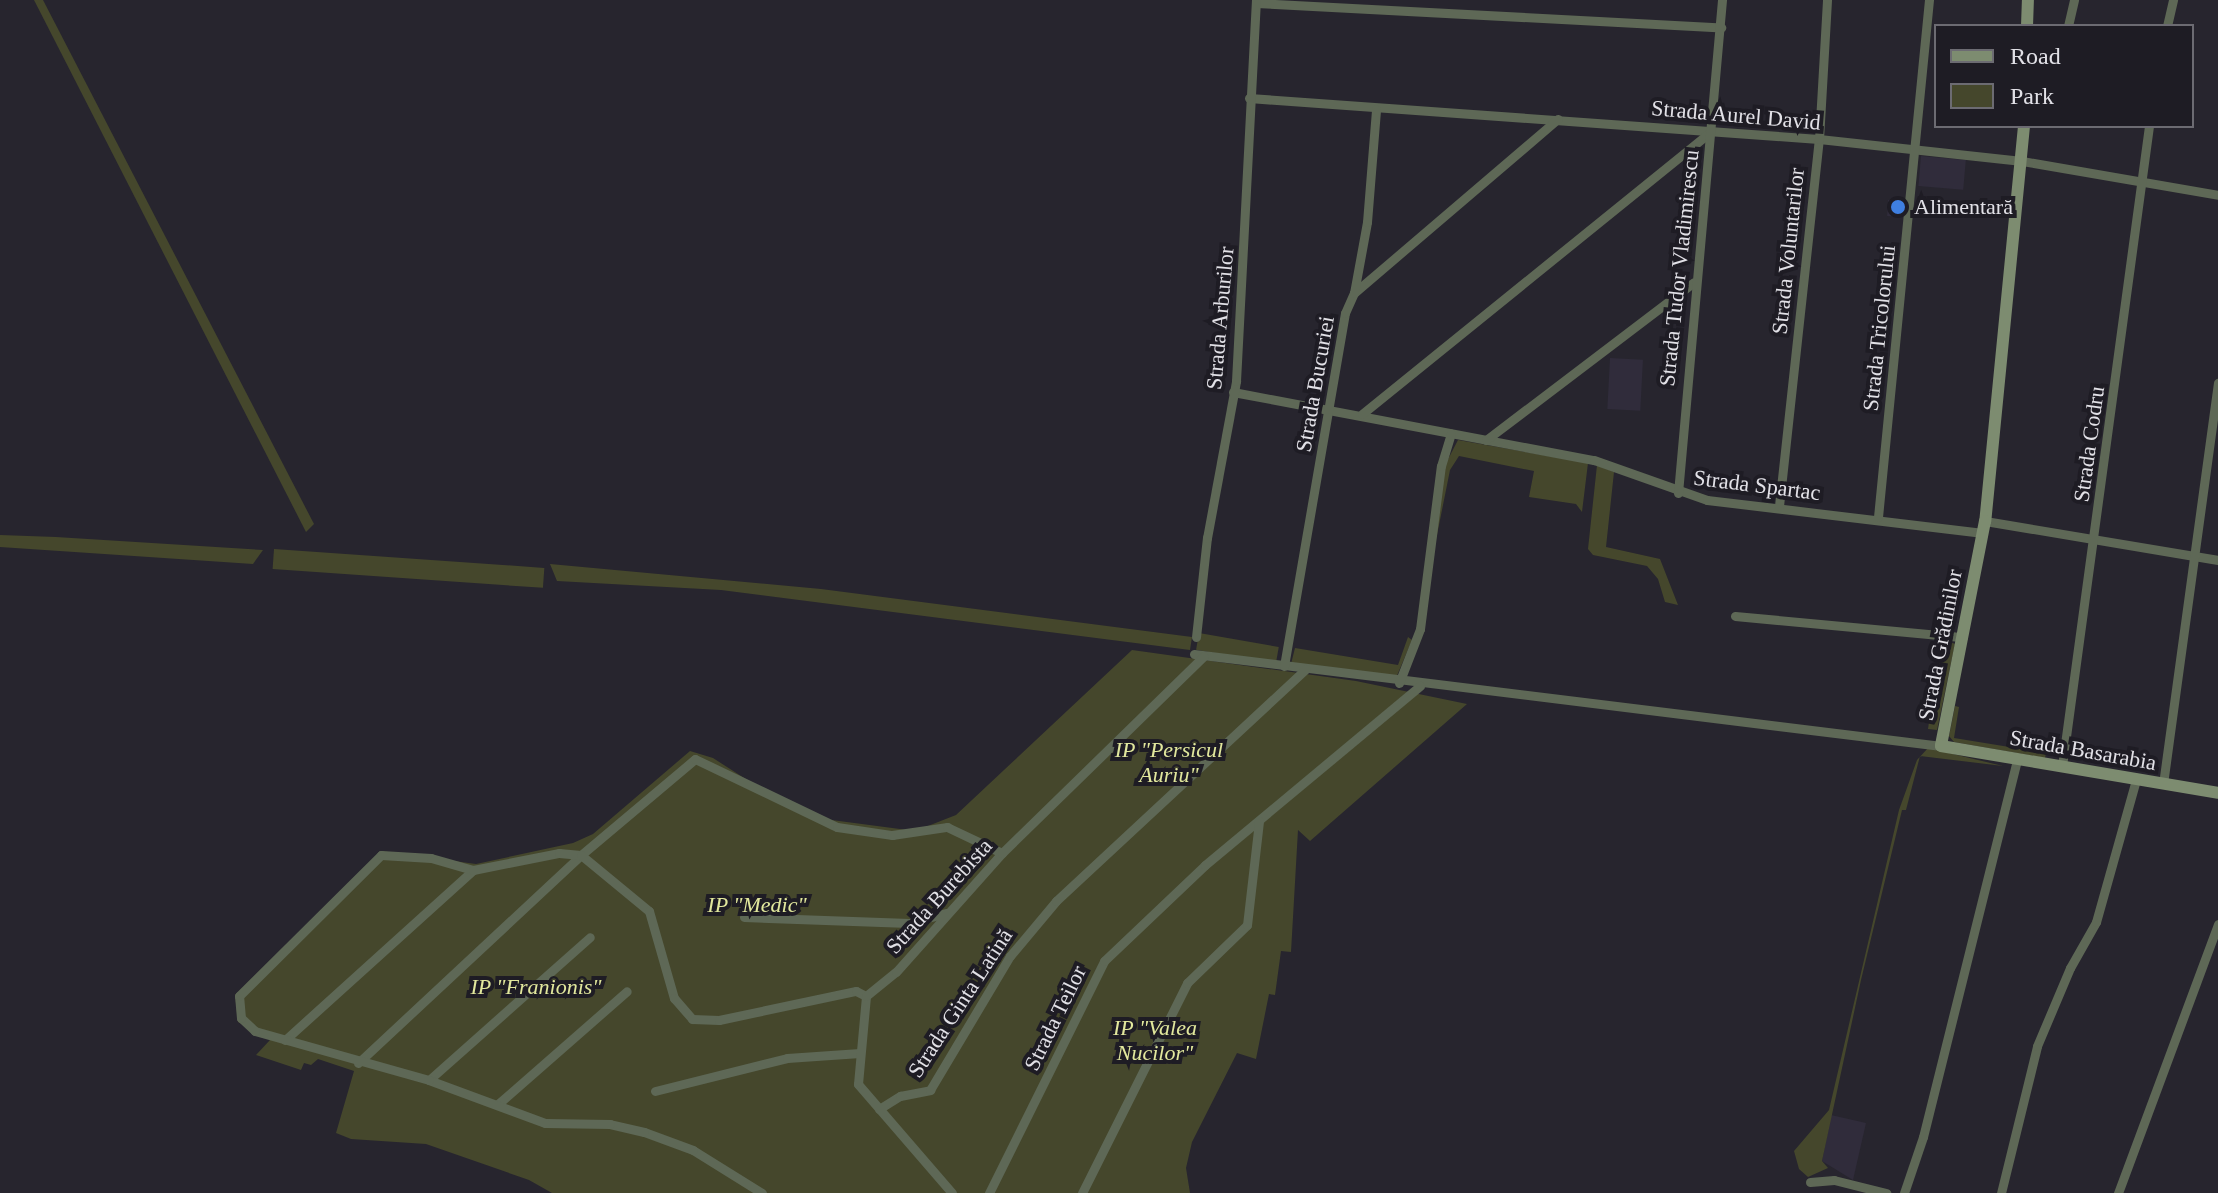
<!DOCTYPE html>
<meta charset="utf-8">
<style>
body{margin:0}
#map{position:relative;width:2218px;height:1193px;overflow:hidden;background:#27252e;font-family:"Times New Roman",serif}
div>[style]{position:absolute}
.built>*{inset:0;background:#302c3b;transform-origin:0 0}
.green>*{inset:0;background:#45472c;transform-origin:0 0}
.street>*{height:9px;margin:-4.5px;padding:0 4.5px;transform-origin:4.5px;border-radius:4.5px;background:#5e6856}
.secondary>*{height:12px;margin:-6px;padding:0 6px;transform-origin:6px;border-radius:6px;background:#7d8c70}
.dots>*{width:22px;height:22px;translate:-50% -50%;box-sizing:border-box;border:4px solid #1e1c24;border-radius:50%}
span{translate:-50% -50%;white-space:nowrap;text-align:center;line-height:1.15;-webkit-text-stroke:8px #1e1c24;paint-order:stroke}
.street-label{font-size:22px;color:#e2e1e7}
.poi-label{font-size:22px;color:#e2e1e7}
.left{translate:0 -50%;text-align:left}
.park-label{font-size:22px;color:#e2e89d;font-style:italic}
.legend{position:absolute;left:1934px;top:24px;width:260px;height:104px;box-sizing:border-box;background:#1e1c24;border:2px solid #6c6b72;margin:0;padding:10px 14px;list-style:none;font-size:24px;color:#e2e1e7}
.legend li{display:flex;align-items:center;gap:16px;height:40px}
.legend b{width:40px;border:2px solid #6c6b72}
</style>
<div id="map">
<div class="built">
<i style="left:1921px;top:156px;width:45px;height:30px;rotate:5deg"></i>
<i style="left:1888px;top:200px;width:18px;height:16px;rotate:3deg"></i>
<i style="left:1610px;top:358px;width:33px;height:51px;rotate:3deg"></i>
<i style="clip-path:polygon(1831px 1115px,1866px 1123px,1853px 1180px,1822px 1161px)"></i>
</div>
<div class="green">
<i style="clip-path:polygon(34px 0,43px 0,314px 524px,306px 532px)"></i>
<i style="clip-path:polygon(1458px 440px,1588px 463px,1582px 512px,1576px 504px,1529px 497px,1534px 471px,1459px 456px,1450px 470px,1431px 565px,1444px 467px)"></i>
<i style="clip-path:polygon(1597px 465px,1614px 472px,1606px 547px,1660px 559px,1678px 605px,1665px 602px,1658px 579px,1647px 566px,1593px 555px,1588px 549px)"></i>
<i style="clip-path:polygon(0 535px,56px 537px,263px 550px,253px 564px,0 547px)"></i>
<i style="left:274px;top:549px;width:271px;height:20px;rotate:4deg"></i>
<i style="clip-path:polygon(550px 564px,821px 589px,1192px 637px,1190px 650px,721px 590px,557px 581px)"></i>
<i style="left:1199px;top:633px;width:81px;height:17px;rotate:10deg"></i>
<i style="clip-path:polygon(1408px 637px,1412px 640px,1396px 678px,1291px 664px,1295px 648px,1398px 665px)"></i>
<i style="clip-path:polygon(1941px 638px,1955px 644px,1937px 730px,1928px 729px)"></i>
<i style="clip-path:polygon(1132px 650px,1356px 681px,1467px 704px,1310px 841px,1298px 830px,1291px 952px,1281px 951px,1275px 995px,1269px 994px,1256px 1059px,1237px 1053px,1192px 1142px,1186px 1168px,1190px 1193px,552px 1193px,529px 1180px,426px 1144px,351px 1139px,336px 1133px,354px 1071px,318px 1059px,311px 1065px,304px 1063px,301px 1070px,256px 1055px,270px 1040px,238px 1022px,235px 995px,381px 851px,476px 864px,573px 843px,593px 834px,690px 751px,713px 758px,766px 792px,824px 819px,915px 831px,956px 815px)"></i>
<i style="clip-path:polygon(1955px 706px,1959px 707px,1954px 738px,2046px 753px,2045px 758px,1954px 742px,1949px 736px)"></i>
<i style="clip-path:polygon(1928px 748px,2003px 766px,1920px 756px,1906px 810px,1902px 810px,1861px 980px,1822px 1161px,1828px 1168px,1808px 1177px,1799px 1169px,1794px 1151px,1829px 1110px,1899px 810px,1917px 760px)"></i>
</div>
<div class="street">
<i style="left:1256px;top:3px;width:466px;rotate:3deg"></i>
<i style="left:2068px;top:26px;width:27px;rotate:-77deg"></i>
<i style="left:2167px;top:26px;width:27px;rotate:-77deg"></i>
<i style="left:1249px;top:98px;width:571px;rotate:4.11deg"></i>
<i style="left:1819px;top:139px;width:204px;rotate:6.2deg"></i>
<i style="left:2022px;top:161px;width:199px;rotate:9.8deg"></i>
<i style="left:1354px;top:293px;width:268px;rotate:-40.5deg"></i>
<i style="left:1233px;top:392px;width:367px;rotate:10.7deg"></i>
<i style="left:1594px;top:460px;width:120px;rotate:19.5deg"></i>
<i style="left:1707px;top:500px;width:278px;rotate:6.8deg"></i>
<i style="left:1362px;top:414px;width:449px;rotate:-39deg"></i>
<i style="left:1486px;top:440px;width:261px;rotate:-37.2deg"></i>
<i style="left:1678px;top:493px;width:495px;rotate:-84.9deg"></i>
<i style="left:1779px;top:506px;width:369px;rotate:-83.8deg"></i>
<i style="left:1819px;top:139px;width:139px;rotate:-86.7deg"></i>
<i style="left:1878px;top:517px;width:520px;rotate:-84.37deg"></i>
<i style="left:1985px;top:521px;width:236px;rotate:9.5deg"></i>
<i style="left:1735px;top:616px;width:229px;rotate:5.3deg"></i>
<i style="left:1196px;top:637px;width:100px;rotate:-83.7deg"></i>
<i style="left:1207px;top:538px;width:160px;rotate:-79.5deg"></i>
<i style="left:1236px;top:381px;width:382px;rotate:-87deg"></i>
<i style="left:1194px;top:654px;width:753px;rotate:7.02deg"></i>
<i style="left:1284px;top:666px;width:358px;rotate:-80.2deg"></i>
<i style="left:1345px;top:313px;width:22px;rotate:-66deg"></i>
<i style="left:1354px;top:293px;width:72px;rotate:-79.6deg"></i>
<i style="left:1367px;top:222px;width:113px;rotate:-85.4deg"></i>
<i style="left:1399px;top:683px;width:58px;rotate:-68.7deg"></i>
<i style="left:1420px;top:629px;width:164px;rotate:-82.7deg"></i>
<i style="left:1441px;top:466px;width:34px;rotate:-73deg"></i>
<i style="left:2062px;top:766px;width:646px;rotate:-82.26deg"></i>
<i style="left:2163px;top:784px;width:405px;rotate:-82.2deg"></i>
<i style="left:744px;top:917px;width:165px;rotate:2.1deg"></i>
<i style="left:909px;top:923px;width:39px;rotate:-15deg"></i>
<i style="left:285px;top:1040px;width:253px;rotate:-42.1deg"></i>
<i style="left:358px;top:1063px;width:305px;rotate:-43deg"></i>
<i style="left:581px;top:855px;width:149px;rotate:-40.1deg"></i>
<i style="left:695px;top:759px;width:157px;rotate:25.6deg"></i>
<i style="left:837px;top:827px;width:56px;rotate:8.3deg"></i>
<i style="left:892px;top:835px;width:56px;rotate:-8.3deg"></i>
<i style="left:947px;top:827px;width:61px;rotate:25.3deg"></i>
<i style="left:429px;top:1080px;width:215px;rotate:-41.6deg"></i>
<i style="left:655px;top:1091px;width:136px;rotate:-14deg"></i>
<i style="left:787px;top:1058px;width:73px;rotate:-3.9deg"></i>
<i style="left:498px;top:1104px;width:171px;rotate:-41.2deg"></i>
<i style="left:879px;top:1109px;width:25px;rotate:-32deg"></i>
<i style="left:900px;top:1096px;width:31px;rotate:-11deg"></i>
<i style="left:930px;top:1090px;width:156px;rotate:-59.2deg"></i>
<i style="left:1010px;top:956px;width:72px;rotate:-50.1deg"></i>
<i style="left:1056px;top:901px;width:341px;rotate:-42.9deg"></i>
<i style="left:1810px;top:1182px;width:24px;rotate:-5deg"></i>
<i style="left:1834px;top:1180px;width:54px;rotate:14deg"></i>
<i style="left:762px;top:1193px;width:81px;rotate:-148.1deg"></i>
<i style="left:693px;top:1150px;width:52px;rotate:-159.8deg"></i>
<i style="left:644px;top:1132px;width:35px;rotate:-167deg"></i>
<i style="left:610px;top:1124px;width:65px;rotate:-179.1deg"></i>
<i style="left:545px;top:1123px;width:124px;rotate:-159.7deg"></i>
<i style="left:429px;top:1080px;width:181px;rotate:-164.3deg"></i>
<i style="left:255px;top:1031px;width:19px;rotate:-137deg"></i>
<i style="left:241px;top:1018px;width:22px;rotate:-95deg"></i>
<i style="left:239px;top:996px;width:200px;rotate:-44.8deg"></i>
<i style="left:381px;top:855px;width:50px;rotate:3.4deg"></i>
<i style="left:431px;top:858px;width:44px;rotate:15.9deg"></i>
<i style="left:473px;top:870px;width:88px;rotate:-11.2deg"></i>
<i style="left:559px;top:853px;width:22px;rotate:5deg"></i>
<i style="left:581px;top:855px;width:88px;rotate:39.5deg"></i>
<i style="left:649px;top:911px;width:91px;rotate:74deg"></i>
<i style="left:674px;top:998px;width:28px;rotate:49deg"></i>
<i style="left:692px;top:1019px;width:27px;rotate:2deg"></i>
<i style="left:719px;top:1020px;width:140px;rotate:-12deg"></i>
<i style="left:856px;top:991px;width:11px;rotate:27deg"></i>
<i style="left:952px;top:1193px;width:144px;rotate:-130.8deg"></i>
<i style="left:858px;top:1084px;width:88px;rotate:-84.8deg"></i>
<i style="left:866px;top:996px;width:38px;rotate:-39deg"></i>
<i style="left:896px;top:972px;width:159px;rotate:-48.3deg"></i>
<i style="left:1002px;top:853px;width:282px;rotate:-44.3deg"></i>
<i style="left:989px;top:1193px;width:259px;rotate:-63.6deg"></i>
<i style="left:1104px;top:961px;width:139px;rotate:-43.5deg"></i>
<i style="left:1205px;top:865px;width:280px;rotate:-39.8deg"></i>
<i style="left:1082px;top:1193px;width:235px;rotate:-63.4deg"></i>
<i style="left:1187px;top:983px;width:83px;rotate:-44deg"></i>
<i style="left:1247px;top:925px;width:105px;rotate:-83.4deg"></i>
<i style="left:1904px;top:1193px;width:59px;rotate:-71.3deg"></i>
<i style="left:1923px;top:1137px;width:390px;rotate:-76deg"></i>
<i style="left:2001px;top:1193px;width:151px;rotate:-76.2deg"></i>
<i style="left:2037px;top:1046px;width:85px;rotate:-67.1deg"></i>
<i style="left:2070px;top:968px;width:53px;rotate:-60.5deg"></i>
<i style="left:2096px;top:922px;width:148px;rotate:-74.3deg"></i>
<i style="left:2118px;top:1193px;width:287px;rotate:-69.6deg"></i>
</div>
<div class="secondary">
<i style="left:2027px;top:26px;width:26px;rotate:-88deg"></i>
<i style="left:2024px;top:126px;width:397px;rotate:95.6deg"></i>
<i style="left:1985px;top:521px;width:229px;rotate:101.1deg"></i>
<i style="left:1941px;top:746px;width:281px;rotate:9.6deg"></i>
</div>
<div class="dots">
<i style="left:1898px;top:207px;background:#3f7fe0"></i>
</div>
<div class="street-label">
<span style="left:1736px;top:115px;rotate:5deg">Strada Aurel David</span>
<span style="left:1788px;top:251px;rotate:-84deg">Strada Voluntarilor</span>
<span style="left:1679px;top:268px;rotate:-84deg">Strada Tudor Vladimirescu</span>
<span style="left:1220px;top:318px;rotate:-85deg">Strada Arburilor</span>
<span style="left:1879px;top:328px;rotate:-84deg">Strada Tricolorului</span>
<span style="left:1315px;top:384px;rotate:-80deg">Strada Bucuriei</span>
<span style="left:2089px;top:444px;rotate:-82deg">Strada Codru</span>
<span style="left:1757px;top:485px;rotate:7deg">Strada Spartac</span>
<span style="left:1940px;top:645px;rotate:-79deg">Strada Grădinilor</span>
<span style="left:2083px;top:750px;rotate:10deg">Strada Basarabia</span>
<span style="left:939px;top:896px;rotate:-48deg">Strada Burebista</span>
<span style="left:960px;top:1003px;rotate:-57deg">Strada Ginta Latină</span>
<span style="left:1055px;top:1018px;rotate:-64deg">Strada Teilor</span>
</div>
<div class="poi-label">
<span class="left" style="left:1914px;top:207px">Alimentară</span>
</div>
<div class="park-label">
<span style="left:1169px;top:762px">IP "Persicul<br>Auriu"</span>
<span style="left:757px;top:905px">IP "Medic"</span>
<span style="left:536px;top:987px">IP "Franionis"</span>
<span style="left:1155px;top:1040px">IP "Valea<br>Nucilor"</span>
</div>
<ul class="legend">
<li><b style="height:10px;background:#7d8c70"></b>Road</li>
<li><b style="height:22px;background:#45472c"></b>Park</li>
</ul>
</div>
